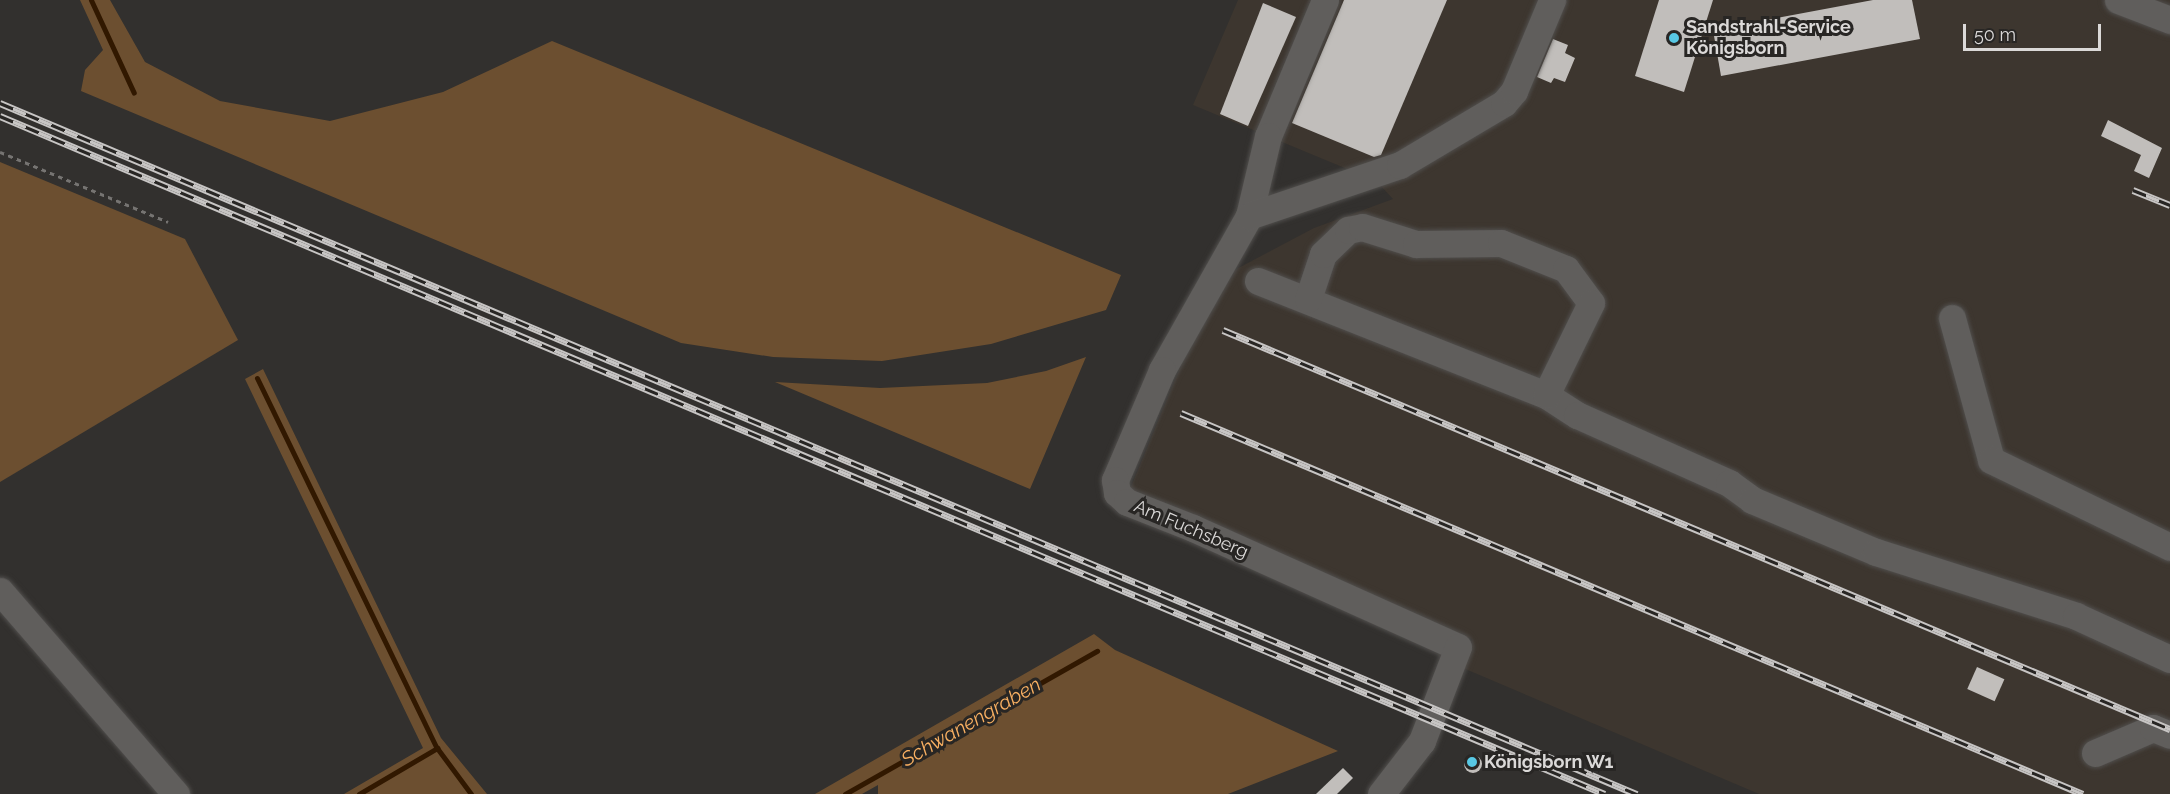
<!DOCTYPE html>
<meta charset="utf-8">
<style>
body{margin:0}
#map{position:relative;width:2170px;height:794px;overflow:hidden;background:#32302e;font-family:Raleway,sans-serif}
div>[style]{position:absolute}
.built>*{inset:0;background:#3d362f}
.green>*{inset:0;background:#6c4f30}
.stream>*{height:5px;margin:-2.5px;padding:0 2.5px;transform-origin:2.5px;border-radius:2.5px;background:#311800}
.building>*{inset:0;background:#c1bebb;transform-origin:0 0}
.round{border-radius:50%}
.path>*{height:3px;margin-top:-1.5px;transform-origin:0;background:repeating-linear-gradient(90deg,#767472 0 4.5px,transparent 0 9px)}
.roads{filter:drop-shadow(0 0 2px #504e4c) drop-shadow(0 0 2px #504e4c)}
.minor>*{height:27px;margin:-13.5px;padding:0 13.5px;transform-origin:13.5px;border-radius:13.5px;background:#605e5c}
.rail>*{height:7px;margin-top:-3.5px;transform-origin:0;background:repeating-linear-gradient(90deg,#282624 0 14px,#c7c5c4 0 28px);box-sizing:border-box;border-block:2px solid #c7c5c4}
.dots>*{width:16px;height:16px;translate:-50% -50%;box-sizing:border-box;border:3px solid #282624;border-radius:50%}
span{translate:-50% -50%;white-space:nowrap;text-align:center;line-height:1.15;-webkit-text-stroke:6px #282624;paint-order:stroke}
.poi-label{font-size:18px;color:#dbd9d8;font-weight:700}
.left{translate:0 -50%;text-align:left}
.street-label{font-size:18px;color:#dbd9d8}
.water-label{font-size:20px;color:#f9b062;font-style:italic}
.scale{position:absolute;left:1963px;top:24px;width:138px;height:27px;box-sizing:border-box;border:3px solid #dbd9d8;border-top:0;padding-left:8px;font-size:18px;line-height:21px;white-space:nowrap;color:#dbd9d8;-webkit-text-stroke:4px #282624;paint-order:stroke}
</style>
<div id="map">
<div class="built">
<i style="clip-path:polygon(1238px 0,2170px 0,2170px 794px,1759px 794px,1463px 668px,1472px 639px,1128px 494px,1198px 324px,1227px 274px,1314px 228px,1393px 199px,1376px 181px,1193px 105px)"></i>
</div>
<div class="green">
<i style="clip-path:polygon(80px 0,110px 0,145px 62px,220px 101px,330px 121px,443px 92px,552px 41px,1121px 275px,1106px 310px,991px 344px,882px 361px,773px 357px,681px 343px,81px 91px,85px 70px,103px 50px)"></i>
<i style="clip-path:polygon(0 162px,185px 239px,238px 340px,0 482px)"></i>
<i style="clip-path:polygon(1086px 357px,1030px 489px,775px 382px,880px 388px,987px 383px,1046px 371px)"></i>
<i style="clip-path:polygon(263px 369px,441px 738px,487px 794px,344px 794px,423px 748px,245px 379px)"></i>
<i style="clip-path:polygon(1094px 634px,1115px 650px,1338px 751px,1228px 794px,878px 794px,878px 785px,862px 794px,815px 794px)"></i>
</div>
<div class="stream">
<i style="left:91px;top:0;width:102px;rotate:65.2deg"></i>
<i style="left:257px;top:378px;width:411px;rotate:64.1deg"></i>
<i style="left:359px;top:794px;width:91px;rotate:-30.5deg"></i>
<i style="left:437px;top:748px;width:57px;rotate:53.5deg"></i>
<i style="left:845px;top:794px;width:290px;rotate:-29.6deg"></i>
</div>
<div class="building">
<i style="clip-path:polygon(1344px 0,1447px 0,1381px 155px,1374px 157px,1292px 123px)"></i>
<i style="clip-path:polygon(1659px 0,1713px 0,1684px 92px,1635px 76px)"></i>
<i style="clip-path:polygon(1873px 0,1912px 0,1920px 39px,1721px 76px,1713px 30px)"></i>
<i style="clip-path:polygon(1263px 3px,1296px 17px,1248px 126px,1220px 114px)"></i>
<i style="clip-path:polygon(1553px 39px,1568px 45px,1565px 53px,1575px 58px,1565px 82px,1554px 78px,1551px 83px,1537px 77px)"></i>
<i style="clip-path:polygon(2108px 120px,2162px 148px,2149px 178px,2134px 171px,2141px 155px,2101px 136px)"></i>
<i style="left:1977px;top:667px;width:30px;height:24px;rotate:24deg"></i>
<i class="round" style="left:1464px;top:755px;width:18px;height:18px"></i>
<i style="clip-path:polygon(1343px 768px,1353px 778px,1337px 794px,1316px 794px)"></i>
</div>
<div class="path">
<i style="left:0;top:152px;width:182px;rotate:22.6deg"></i>
</div>
<div class="roads">
<div class="minor">
<i style="left:1325px;top:0;width:147px;rotate:112.7deg"></i>
<i style="left:1268px;top:136px;width:82px;rotate:103.4deg"></i>
<i style="left:1249px;top:216px;width:177px;rotate:119.5deg"></i>
<i style="left:1162px;top:370px;width:120px;rotate:113.1deg"></i>
<i style="left:1115px;top:480px;width:13px;rotate:81deg"></i>
<i style="left:1117px;top:493px;width:13px;rotate:42deg"></i>
<i style="left:1127px;top:502px;width:71px;rotate:21.5deg"></i>
<i style="left:1193px;top:528px;width:290px;rotate:24.2deg"></i>
<i style="left:1458px;top:647px;width:101px;rotate:111deg"></i>
<i style="left:1422px;top:741px;width:67px;rotate:127.7deg"></i>
<i style="left:2118px;top:0;width:56px;rotate:21deg"></i>
<i style="left:1249px;top:216px;width:159px;rotate:-18.7deg"></i>
<i style="left:1400px;top:165px;width:121px;rotate:-30.8deg"></i>
<i style="left:1504px;top:103px;width:16px;rotate:-50deg"></i>
<i style="left:1514px;top:91px;width:99px;rotate:-67.3deg"></i>
<i style="left:1258px;top:281px;width:310px;rotate:21.6deg"></i>
<i style="left:1546px;top:395px;width:37px;rotate:33deg"></i>
<i style="left:1577px;top:415px;width:167px;rotate:24.1deg"></i>
<i style="left:1729px;top:483px;width:29px;rotate:36deg"></i>
<i style="left:1752px;top:500px;width:134px;rotate:22.8deg"></i>
<i style="left:1876px;top:552px;width:210px;rotate:17.7deg"></i>
<i style="left:2076px;top:616px;width:103px;rotate:24.6deg"></i>
<i style="left:1308px;top:299px;width:47px;rotate:-71.6deg"></i>
<i style="left:1323px;top:254px;width:35px;rotate:-44deg"></i>
<i style="left:1348px;top:230px;width:14px;rotate:-12deg"></i>
<i style="left:1362px;top:227px;width:57px;rotate:17.5deg"></i>
<i style="left:1416px;top:244px;width:85px;rotate:-0.7deg"></i>
<i style="left:1501px;top:243px;width:70px;rotate:21.8deg"></i>
<i style="left:1566px;top:269px;width:42px;rotate:53.7deg"></i>
<i style="left:1591px;top:303px;width:102px;rotate:116.1deg"></i>
<i style="left:1952px;top:318px;width:147px;rotate:74.6deg"></i>
<i style="left:1991px;top:460px;width:199px;rotate:25.9deg"></i>
<i style="left:0;top:591px;width:269px;rotate:49.1deg"></i>
<i style="left:2095px;top:753px;width:63px;rotate:-23.3deg"></i>
<i style="left:2153px;top:728px;width:18px;rotate:22deg"></i>
</div>
</div>
<div class="rail">
<i style="left:0;top:103px;width:1777px;rotate:22.89deg"></i>
<i style="left:0;top:116px;width:1742px;rotate:22.9deg"></i>
<i style="left:2133px;top:190px;width:40px;rotate:22deg"></i>
<i style="left:1223px;top:330px;width:1028px;rotate:22.85deg"></i>
<i style="left:1181px;top:413px;width:979px;rotate:22.9deg"></i>
</div>
<div class="dots">
<i style="left:1674px;top:38px;background:#58c8e4"></i>
<i style="left:1472px;top:762px;background:#58c8e4"></i>
</div>
<div class="poi-label">
<span class="left" style="left:1686px;top:38px">Sandstrahl-Service<br>Königsborn</span>
<span class="left" style="left:1484px;top:762px">Königsborn W1</span>
</div>
<div class="street-label">
<span style="left:1191px;top:529px;rotate:23deg">Am Fuchsberg</span>
</div>
<div class="water-label">
<span style="left:971px;top:722px;rotate:-30deg">Schwanengraben</span>
</div>
<div class="scale">50 m</div>
</div>
